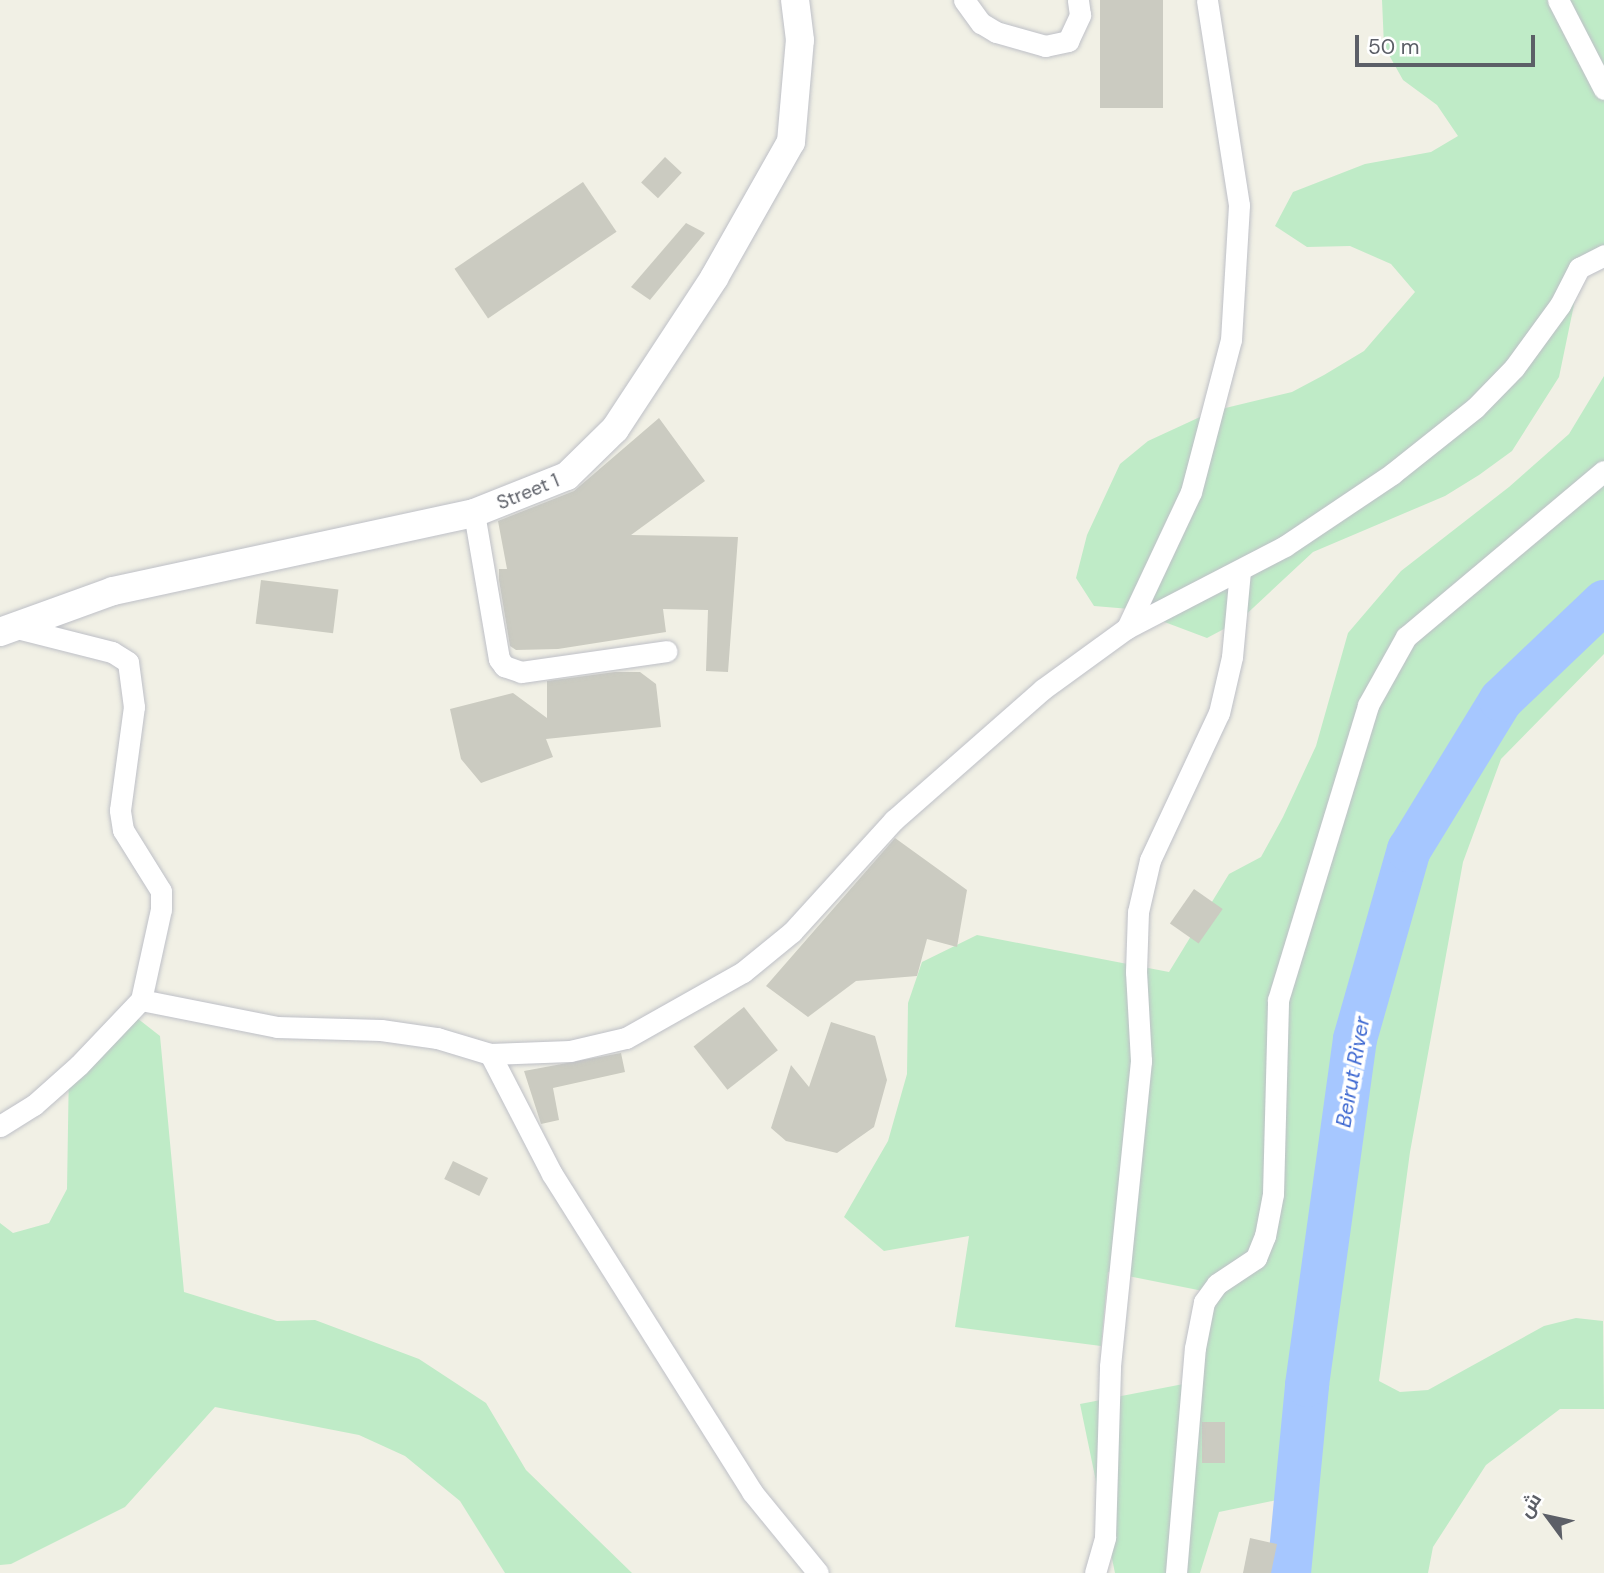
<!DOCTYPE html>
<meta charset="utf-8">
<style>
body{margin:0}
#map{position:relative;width:1604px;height:1573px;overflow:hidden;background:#f1f0e5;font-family:"DM Sans",Cairo,sans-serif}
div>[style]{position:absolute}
.green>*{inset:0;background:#bfebc7}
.river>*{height:44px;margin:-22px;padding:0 22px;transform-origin:22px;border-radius:22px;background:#a6c7ff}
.building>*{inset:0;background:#cbcbc1;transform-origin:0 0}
.roads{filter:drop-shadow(0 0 2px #bec0c7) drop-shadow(0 0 2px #bec0c7)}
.minor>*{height:21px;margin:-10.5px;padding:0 10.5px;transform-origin:10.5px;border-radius:10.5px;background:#fff}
.tertiary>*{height:28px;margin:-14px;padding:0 14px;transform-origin:14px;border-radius:14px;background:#fff}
span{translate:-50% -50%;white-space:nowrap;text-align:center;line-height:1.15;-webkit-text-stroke:7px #fff;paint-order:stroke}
.street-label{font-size:19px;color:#5c5f67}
.water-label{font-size:21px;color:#3b66d0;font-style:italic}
.north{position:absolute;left:1513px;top:1482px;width:70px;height:70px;-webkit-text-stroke:5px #fff;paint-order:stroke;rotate:303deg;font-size:19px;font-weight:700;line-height:28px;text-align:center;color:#5c5f67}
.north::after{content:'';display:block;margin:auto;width:24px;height:32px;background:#5c5f67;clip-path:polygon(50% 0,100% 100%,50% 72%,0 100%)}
.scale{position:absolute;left:1355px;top:35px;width:180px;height:32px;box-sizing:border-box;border:4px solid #5c5f67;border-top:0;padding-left:9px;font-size:21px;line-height:24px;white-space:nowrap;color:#5c5f67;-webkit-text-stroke:5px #fff;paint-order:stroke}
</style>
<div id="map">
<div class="green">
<i style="clip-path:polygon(1382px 0,1604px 0,1604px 246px,1582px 266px,1559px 377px,1512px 451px,1479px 475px,1445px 496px,1313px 552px,1239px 621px,1207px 638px,1130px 609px,1094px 606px,1076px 578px,1087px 535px,1120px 464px,1148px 441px,1213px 411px,1292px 392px,1324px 375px,1364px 351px,1415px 292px,1391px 264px,1350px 246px,1307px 247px,1275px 226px,1293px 192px,1365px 164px,1431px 152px,1458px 136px,1437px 105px,1403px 80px,1384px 46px)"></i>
<i style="clip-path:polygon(1604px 376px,1604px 654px,1501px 759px,1463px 862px,1410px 1152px,1379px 1381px,1400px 1392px,1428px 1390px,1544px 1326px,1576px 1318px,1603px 1321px,1604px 1409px,1560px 1409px,1486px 1465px,1433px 1547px,1428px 1573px,1276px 1573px,1291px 1497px,1219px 1512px,1200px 1573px,1115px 1573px,1080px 1404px,1199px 1381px,1203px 1291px,1108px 1272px,1101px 1346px,955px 1327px,969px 1236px,884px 1251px,844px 1217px,888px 1141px,907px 1074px,908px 1003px,922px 962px,977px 935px,1169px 972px,1229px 874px,1261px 857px,1283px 817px,1316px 746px,1348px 633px,1401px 571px,1509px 487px,1569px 434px)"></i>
<i style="clip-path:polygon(128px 1011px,160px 1036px,184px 1292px,277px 1321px,315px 1320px,419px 1359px,486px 1403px,526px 1470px,632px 1573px,505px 1573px,460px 1501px,405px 1456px,359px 1435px,215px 1407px,125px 1507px,11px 1564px,0 1565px,0 1223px,13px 1233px,49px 1223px,67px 1189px,69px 1065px)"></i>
</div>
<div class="river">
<i style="left:1289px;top:1573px;width:189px;rotate:-84.5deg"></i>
<i style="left:1307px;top:1385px;width:349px;rotate:-82.1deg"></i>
<i style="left:1355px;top:1039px;width:197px;rotate:-74.1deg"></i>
<i style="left:1409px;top:850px;width:176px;rotate:-58.5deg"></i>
<i style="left:1501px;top:700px;width:142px;rotate:-43.6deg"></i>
</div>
<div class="building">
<i style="left:1100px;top:0;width:63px;height:108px"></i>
<i style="left:665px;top:157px;width:23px;height:35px;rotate:43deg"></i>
<i style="left:583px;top:182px;width:60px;height:155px;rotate:56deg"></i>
<i style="clip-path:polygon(686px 223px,705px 233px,650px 300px,631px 287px)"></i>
<i style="clip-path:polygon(659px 418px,705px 481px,631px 535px,738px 537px,728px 672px,706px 671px,708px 610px,663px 609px,666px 632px,558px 649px,516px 650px,510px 646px,499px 580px,499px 569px,507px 569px,498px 521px,574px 491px)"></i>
<i style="left:261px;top:580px;width:78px;height:44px;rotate:7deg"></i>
<i style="clip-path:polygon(615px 672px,640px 672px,656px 684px,661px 727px,546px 739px,553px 757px,481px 783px,461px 759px,450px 709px,513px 693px,547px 718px,547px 681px)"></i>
<i style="clip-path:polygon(895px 838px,967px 890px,957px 947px,927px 939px,917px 976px,856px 981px,808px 1017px,766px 986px)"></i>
<i style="left:1194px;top:889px;width:35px;height:42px;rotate:35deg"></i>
<i style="left:744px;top:1007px;width:55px;height:64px;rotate:52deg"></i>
<i style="clip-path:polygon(831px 1022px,875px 1036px,887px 1080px,874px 1127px,837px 1153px,786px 1141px,771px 1128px,791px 1065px,809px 1087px)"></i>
<i style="clip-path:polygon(621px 1053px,625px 1072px,553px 1088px,559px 1120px,541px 1124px,524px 1071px)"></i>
<i style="left:453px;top:1161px;width:39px;height:20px;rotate:26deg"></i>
<i style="left:1202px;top:1422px;width:23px;height:41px"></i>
<i style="clip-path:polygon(1250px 1538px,1277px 1544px,1271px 1573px,1243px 1573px)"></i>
</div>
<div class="roads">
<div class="minor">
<i style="left:964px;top:0;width:29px;rotate:54deg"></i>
<i style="left:981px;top:23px;width:17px;rotate:31deg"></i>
<i style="left:996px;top:32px;width:51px;rotate:15.9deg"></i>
<i style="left:1045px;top:46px;width:24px;rotate:-12deg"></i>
<i style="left:1068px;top:41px;width:29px;rotate:-65deg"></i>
<i style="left:1080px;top:15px;width:15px;rotate:-98deg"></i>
<i style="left:1558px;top:0;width:100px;rotate:62.7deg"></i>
<i style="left:474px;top:513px;width:148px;rotate:80.3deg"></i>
<i style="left:499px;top:659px;width:9px;rotate:54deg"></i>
<i style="left:504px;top:666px;width:18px;rotate:19deg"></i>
<i style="left:521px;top:672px;width:147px;rotate:-8.2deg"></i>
<i style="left:1127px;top:628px;width:150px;rotate:-64.8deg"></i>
<i style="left:1191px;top:492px;width:157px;rotate:-75.3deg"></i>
<i style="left:1231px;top:340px;width:135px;rotate:-86.6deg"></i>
<i style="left:1239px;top:205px;width:207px;rotate:-98.9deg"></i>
<i style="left:141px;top:1000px;width:139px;rotate:11.2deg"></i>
<i style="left:277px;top:1027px;width:104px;rotate:1.7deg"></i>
<i style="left:381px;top:1030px;width:57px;rotate:8.1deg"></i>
<i style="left:437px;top:1038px;width:55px;rotate:16.8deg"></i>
<i style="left:490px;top:1054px;width:80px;rotate:-2.1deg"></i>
<i style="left:570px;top:1051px;width:57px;rotate:-13.1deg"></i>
<i style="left:626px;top:1038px;width:134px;rotate:-29.4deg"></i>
<i style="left:743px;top:972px;width:63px;rotate:-39.2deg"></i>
<i style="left:792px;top:932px;width:151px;rotate:-47.7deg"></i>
<i style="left:894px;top:820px;width:198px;rotate:-41.3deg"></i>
<i style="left:1043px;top:689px;width:104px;rotate:-36deg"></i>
<i style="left:1127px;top:628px;width:178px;rotate:-27.4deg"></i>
<i style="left:1285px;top:546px;width:129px;rotate:-33.9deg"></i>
<i style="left:1392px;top:474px;width:106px;rotate:-38.5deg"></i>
<i style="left:1475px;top:408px;width:56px;rotate:-45.7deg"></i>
<i style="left:1514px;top:368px;width:78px;rotate:-53.9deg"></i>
<i style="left:1560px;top:305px;width:42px;rotate:-62.8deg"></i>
<i style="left:1579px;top:268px;width:28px;rotate:-27deg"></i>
<i style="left:490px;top:1054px;width:135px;rotate:62.7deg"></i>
<i style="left:552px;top:1174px;width:376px;rotate:57.8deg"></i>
<i style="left:752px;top:1492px;width:104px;rotate:50.8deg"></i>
<i style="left:0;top:1126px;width:40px;rotate:-32deg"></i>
<i style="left:34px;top:1105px;width:60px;rotate:-41.6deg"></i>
<i style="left:79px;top:1065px;width:90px;rotate:-46.4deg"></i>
<i style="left:141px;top:1000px;width:93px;rotate:-77.6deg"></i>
<i style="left:161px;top:909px;width:18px;rotate:-90deg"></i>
<i style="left:161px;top:891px;width:72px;rotate:-121.9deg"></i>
<i style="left:123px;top:830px;width:20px;rotate:-99deg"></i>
<i style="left:120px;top:810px;width:104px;rotate:-82.3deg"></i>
<i style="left:134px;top:707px;width:45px;rotate:-97.6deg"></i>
<i style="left:128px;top:662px;width:19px;rotate:-148deg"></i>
<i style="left:112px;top:652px;width:102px;rotate:-165.8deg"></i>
<i style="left:1095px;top:1573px;width:37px;rotate:-74deg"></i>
<i style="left:1105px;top:1537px;width:171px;rotate:-88.3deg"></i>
<i style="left:1110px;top:1366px;width:307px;rotate:-84.2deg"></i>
<i style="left:1141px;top:1061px;width:89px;rotate:-93.2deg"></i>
<i style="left:1136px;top:972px;width:60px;rotate:-88.1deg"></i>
<i style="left:1138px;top:912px;width:53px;rotate:-77deg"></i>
<i style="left:1150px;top:860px;width:162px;rotate:-64.9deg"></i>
<i style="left:1219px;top:713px;width:57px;rotate:-76.9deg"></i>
<i style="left:1232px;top:657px;width:86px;rotate:-84.7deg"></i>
<i style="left:1176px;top:1573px;width:226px;rotate:-85.2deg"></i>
<i style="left:1195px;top:1348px;width:47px;rotate:-78.9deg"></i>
<i style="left:1204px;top:1302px;width:22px;rotate:-54deg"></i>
<i style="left:1217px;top:1284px;width:47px;rotate:-33.7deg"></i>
<i style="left:1256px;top:1258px;width:24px;rotate:-68deg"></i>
<i style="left:1265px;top:1236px;width:43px;rotate:-79.2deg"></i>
<i style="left:1273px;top:1194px;width:194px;rotate:-88.5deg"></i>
<i style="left:1278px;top:1000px;width:308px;rotate:-73deg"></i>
<i style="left:1368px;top:705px;width:78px;rotate:-60.8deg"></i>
<i style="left:1406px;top:637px;width:258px;rotate:-40deg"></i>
</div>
<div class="tertiary">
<i style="left:0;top:632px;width:120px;rotate:-19.9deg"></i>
<i style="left:113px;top:591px;width:369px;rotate:-12.2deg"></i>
<i style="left:474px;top:513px;width:100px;rotate:-21.7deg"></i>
<i style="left:567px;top:476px;width:67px;rotate:-44.4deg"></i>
<i style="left:615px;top:429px;width:181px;rotate:-56.7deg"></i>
<i style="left:714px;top:278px;width:156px;rotate:-60.5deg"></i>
<i style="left:791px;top:142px;width:102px;rotate:-85deg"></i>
<i style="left:800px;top:40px;width:40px;rotate:-97.1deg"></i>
</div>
</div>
<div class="street-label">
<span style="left:528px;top:492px;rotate:-22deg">Street 1</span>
</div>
<div class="water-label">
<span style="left:1353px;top:1072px;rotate:-80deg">Beirut River</span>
</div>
<div class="north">ش</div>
<div class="scale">50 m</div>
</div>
